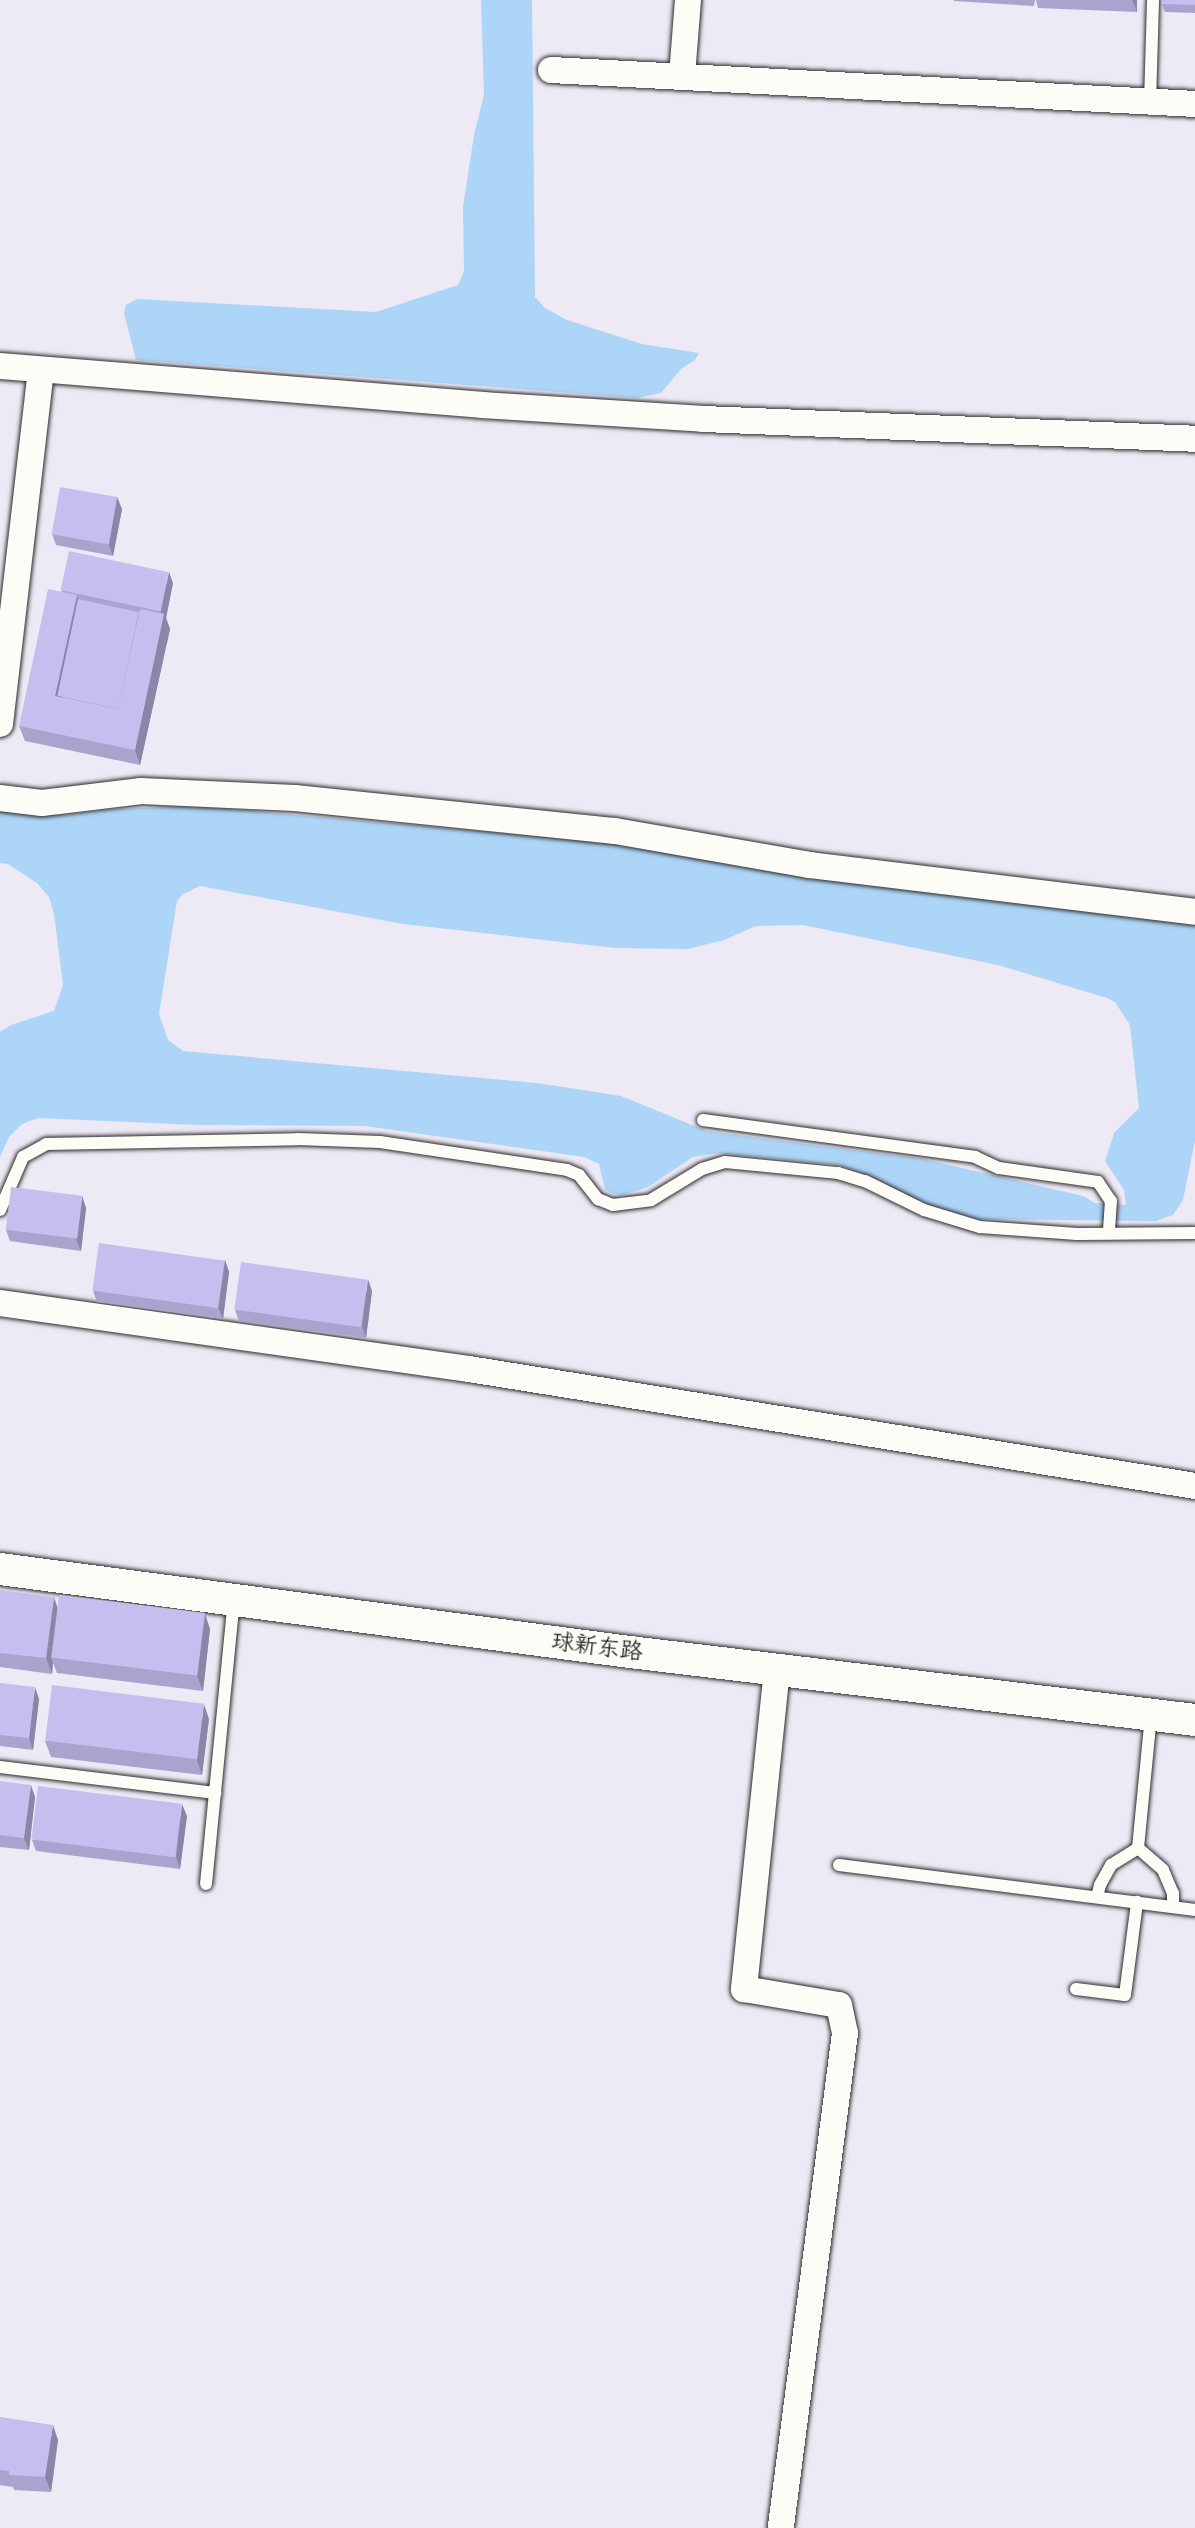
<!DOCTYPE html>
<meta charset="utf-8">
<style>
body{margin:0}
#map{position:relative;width:1195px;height:2528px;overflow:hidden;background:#ede9f5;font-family:Mynerve,"LXGW WenKai TC",sans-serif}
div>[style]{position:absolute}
.water>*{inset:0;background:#add5f8}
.roads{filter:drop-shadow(0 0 2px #2b2b2b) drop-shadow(0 0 2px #2b2b2b)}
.service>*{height:12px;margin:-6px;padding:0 6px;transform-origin:6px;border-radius:6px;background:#fdfcf7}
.minor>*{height:26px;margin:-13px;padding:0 13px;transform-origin:13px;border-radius:13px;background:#fdfcf7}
.tertiary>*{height:32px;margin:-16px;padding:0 16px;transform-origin:16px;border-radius:16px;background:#fdfcf7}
.wall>*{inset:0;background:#aba3ce}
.shaded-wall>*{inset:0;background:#8b85a8}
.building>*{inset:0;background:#c7bef0;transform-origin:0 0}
span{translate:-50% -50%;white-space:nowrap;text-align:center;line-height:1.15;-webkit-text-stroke:6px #fdfcf7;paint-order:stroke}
.street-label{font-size:23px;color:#2b2b2b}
</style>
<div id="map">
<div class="water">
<i style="clip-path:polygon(481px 0,532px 0,535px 297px,545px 308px,567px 320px,642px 344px,699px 353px,695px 360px,681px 369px,661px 393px,637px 398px,136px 360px,124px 313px,126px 305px,137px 299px,376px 312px,458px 285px,464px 271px,463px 207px,474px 135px,484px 95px)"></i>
<i style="clip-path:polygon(evenodd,196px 806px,648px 846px,1195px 925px,1195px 1141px,1183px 1200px,1173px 1215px,1156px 1221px,974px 1219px,930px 1208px,874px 1178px,840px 1165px,720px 1153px,693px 1157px,648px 1187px,622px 1195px,613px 1194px,605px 1190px,599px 1164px,584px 1157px,365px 1126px,197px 1125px,38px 1118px,22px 1124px,9px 1137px,0 1157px,0 1032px,11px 1025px,54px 1011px,63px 985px,54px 914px,49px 897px,37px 883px,8px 864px,0 863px,0 811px,64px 815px,114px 809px,196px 806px,200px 886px,403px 924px,615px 948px,688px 949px,724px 940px,756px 926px,803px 925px,998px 965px,1107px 998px,1115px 1002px,1130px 1025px,1139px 1108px,1114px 1133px,1105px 1161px,1124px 1190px,1126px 1205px,1095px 1203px,1083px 1196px,923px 1159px,707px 1131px,621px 1096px,537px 1083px,183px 1051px,168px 1040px,159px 1014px,177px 901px,183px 894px,200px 886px)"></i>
</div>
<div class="roads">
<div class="service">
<i style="left:1150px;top:103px;width:103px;rotate:-88.3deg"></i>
<i style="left:703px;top:1120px;width:275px;rotate:7.7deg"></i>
<i style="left:975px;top:1157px;width:26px;rotate:25deg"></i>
<i style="left:999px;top:1168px;width:100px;rotate:8deg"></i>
<i style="left:1098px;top:1182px;width:23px;rotate:56deg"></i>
<i style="left:1111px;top:1201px;width:31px;rotate:94deg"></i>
<i style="left:0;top:1210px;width:58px;rotate:-66.5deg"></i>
<i style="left:23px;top:1157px;width:26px;rotate:-29deg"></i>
<i style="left:46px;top:1144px;width:252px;rotate:-1.1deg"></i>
<i style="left:298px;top:1139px;width:82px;rotate:2.1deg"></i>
<i style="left:380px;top:1142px;width:189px;rotate:8.5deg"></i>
<i style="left:567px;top:1170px;width:13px;rotate:23deg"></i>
<i style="left:579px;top:1175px;width:31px;rotate:52deg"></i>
<i style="left:598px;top:1199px;width:16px;rotate:22deg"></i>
<i style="left:613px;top:1205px;width:38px;rotate:-7deg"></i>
<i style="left:651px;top:1200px;width:60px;rotate:-31.3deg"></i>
<i style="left:702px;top:1169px;width:24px;rotate:-17deg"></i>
<i style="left:725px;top:1162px;width:114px;rotate:5.6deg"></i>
<i style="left:838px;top:1173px;width:28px;rotate:17deg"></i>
<i style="left:865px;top:1181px;width:66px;rotate:26.2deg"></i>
<i style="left:924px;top:1210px;width:59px;rotate:16.9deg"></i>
<i style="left:980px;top:1227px;width:97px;rotate:4.1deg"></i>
<i style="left:1077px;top:1234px;width:118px;rotate:-0.5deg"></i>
<i style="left:0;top:1767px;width:217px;rotate:6.9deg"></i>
<i style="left:1138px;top:1848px;width:133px;rotate:-84.4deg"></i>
<i style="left:1138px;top:1848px;width:33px;rotate:41deg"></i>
<i style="left:1163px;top:1870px;width:25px;rotate:67deg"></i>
<i style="left:1173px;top:1893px;width:14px;rotate:90deg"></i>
<i style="left:839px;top:1865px;width:359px;rotate:7.2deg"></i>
<i style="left:206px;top:1884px;width:285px;rotate:-84.4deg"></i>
<i style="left:1097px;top:1897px;width:12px;rotate:-76deg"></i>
<i style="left:1100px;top:1885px;width:23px;rotate:-61deg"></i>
<i style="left:1111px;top:1865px;width:32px;rotate:-32deg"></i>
<i style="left:1076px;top:1989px;width:49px;rotate:7deg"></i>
<i style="left:1125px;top:1995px;width:94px;rotate:-82.6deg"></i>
</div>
<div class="minor">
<i style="left:551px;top:70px;width:645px;rotate:3.02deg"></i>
<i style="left:682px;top:76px;width:76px;rotate:-85.5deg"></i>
<i style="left:0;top:366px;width:485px;rotate:4.6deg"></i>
<i style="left:483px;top:405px;width:220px;rotate:3.6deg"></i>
<i style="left:703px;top:419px;width:492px;rotate:2.3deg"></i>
<i style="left:0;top:724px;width:354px;rotate:-83.4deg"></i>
<i style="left:0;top:798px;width:42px;rotate:6.8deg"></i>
<i style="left:42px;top:803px;width:100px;rotate:-6.9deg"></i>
<i style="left:141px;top:791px;width:154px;rotate:2.6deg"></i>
<i style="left:295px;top:798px;width:322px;rotate:5.9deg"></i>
<i style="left:615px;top:831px;width:197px;rotate:9.9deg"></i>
<i style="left:809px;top:865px;width:389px;rotate:6.9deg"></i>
<i style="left:0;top:1303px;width:474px;rotate:8deg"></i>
<i style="left:469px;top:1369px;width:735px;rotate:9.15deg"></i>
<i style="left:777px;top:1669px;width:322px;rotate:95.9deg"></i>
<i style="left:744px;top:1989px;width:96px;rotate:9.6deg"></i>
<i style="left:839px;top:2005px;width:29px;rotate:78deg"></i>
<i style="left:845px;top:2033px;width:499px;rotate:97.4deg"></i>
</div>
<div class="tertiary">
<i style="left:0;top:1569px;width:635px;rotate:7.51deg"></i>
<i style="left:630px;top:1652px;width:569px;rotate:6.86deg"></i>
</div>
</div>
<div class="wall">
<i style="clip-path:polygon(954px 0,1035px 0,1034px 6px,954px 1px)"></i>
<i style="clip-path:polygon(1036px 0,1137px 0,1137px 12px,1038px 8px)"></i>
<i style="clip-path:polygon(1195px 0,1195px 13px,1165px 12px,1162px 4px)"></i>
<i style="clip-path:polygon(117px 497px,122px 509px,113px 556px,56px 545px,52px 534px)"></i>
<i style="clip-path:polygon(173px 583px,166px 618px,170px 629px,140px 765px,25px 741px,19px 726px,62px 592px,61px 590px)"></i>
<i style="clip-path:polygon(82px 1196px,86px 1208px,81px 1251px,10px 1241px,6px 1230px)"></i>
<i style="clip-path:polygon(225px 1260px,229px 1272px,223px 1319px,97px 1302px,93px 1291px)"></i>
<i style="clip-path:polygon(372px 1291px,366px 1338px,239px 1321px,235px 1310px)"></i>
<i style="clip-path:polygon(0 1590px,57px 1607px,205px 1614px,210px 1629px,203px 1691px,57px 1673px,53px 1663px,52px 1674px,0 1667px)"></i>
<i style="clip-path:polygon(0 1683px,39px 1699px,33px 1750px,0 1746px)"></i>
<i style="clip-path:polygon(209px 1719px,202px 1775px,51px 1757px,45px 1741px)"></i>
<i style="clip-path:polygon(0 1781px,35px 1797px,29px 1850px,0 1847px)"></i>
<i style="clip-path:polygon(187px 1816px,180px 1869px,36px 1851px,32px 1840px)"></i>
<i style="clip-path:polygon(0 2417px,58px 2440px,51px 2492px,14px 2490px,13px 2487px,0 2485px)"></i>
</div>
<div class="shaded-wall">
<i style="clip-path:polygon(1132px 0,1137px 0,1137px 12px)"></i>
<i style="clip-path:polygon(117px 497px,122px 509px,113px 556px,109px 545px)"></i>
<i style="clip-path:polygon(169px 572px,173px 583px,166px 618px,170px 629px,140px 765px,135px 750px,163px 618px,161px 611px)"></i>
<i style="clip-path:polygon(77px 595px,82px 610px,63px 700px,55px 696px)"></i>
<i style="clip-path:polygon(82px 1196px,86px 1208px,81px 1251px,76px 1239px)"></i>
<i style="clip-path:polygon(225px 1260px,229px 1272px,223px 1319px,218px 1307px)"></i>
<i style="clip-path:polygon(368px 1279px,372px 1291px,366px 1338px,362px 1327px)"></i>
<i style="clip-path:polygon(54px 1597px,59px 1612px,51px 1657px,53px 1663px,52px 1674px,46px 1658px)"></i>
<i style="clip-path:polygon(205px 1614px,210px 1629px,203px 1691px,197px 1676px)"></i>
<i style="clip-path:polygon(35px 1687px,39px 1699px,33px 1750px,29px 1738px)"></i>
<i style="clip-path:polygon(204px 1704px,209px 1719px,202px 1775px,197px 1760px)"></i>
<i style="clip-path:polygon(31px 1785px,35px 1797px,29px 1850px,24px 1838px)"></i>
<i style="clip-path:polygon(182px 1804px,187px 1816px,180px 1869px,176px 1857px)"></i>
<i style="clip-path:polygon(53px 2425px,58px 2440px,51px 2492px,45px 2477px)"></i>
</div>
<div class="building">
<i style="clip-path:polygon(1162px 0,1195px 0,1195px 5px,1162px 4px)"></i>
<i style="left:60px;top:487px;width:58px;height:48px;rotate:10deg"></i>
<i style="left:69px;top:551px;width:102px;height:40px;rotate:12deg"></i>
<i style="clip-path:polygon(48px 589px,77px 595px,55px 696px,118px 709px,140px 609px,164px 614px,135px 750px,19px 726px)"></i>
<i style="left:78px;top:599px;width:62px;height:99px;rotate:12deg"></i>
<i style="left:11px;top:1187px;width:72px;height:43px;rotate:7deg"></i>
<i style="left:99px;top:1243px;width:127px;height:48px;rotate:8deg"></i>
<i style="left:241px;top:1262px;width:128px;height:48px;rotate:8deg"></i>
<i style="clip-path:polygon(0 1590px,54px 1597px,46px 1658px,0 1653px)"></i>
<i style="left:59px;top:1595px;width:147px;height:63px;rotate:7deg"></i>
<i style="clip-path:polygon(0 1683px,35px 1687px,29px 1738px,0 1735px)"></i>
<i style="left:52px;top:1685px;width:153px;height:56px;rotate:7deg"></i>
<i style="clip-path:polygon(0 1781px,31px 1785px,24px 1838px,0 1835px)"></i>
<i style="left:38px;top:1786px;width:145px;height:54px;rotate:7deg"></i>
<i style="clip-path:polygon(0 2417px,53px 2425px,45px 2477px,9px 2475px,9px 2471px,0 2470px)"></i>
</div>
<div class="street-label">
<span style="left:597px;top:1648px;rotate:7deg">球新东路</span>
</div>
</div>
